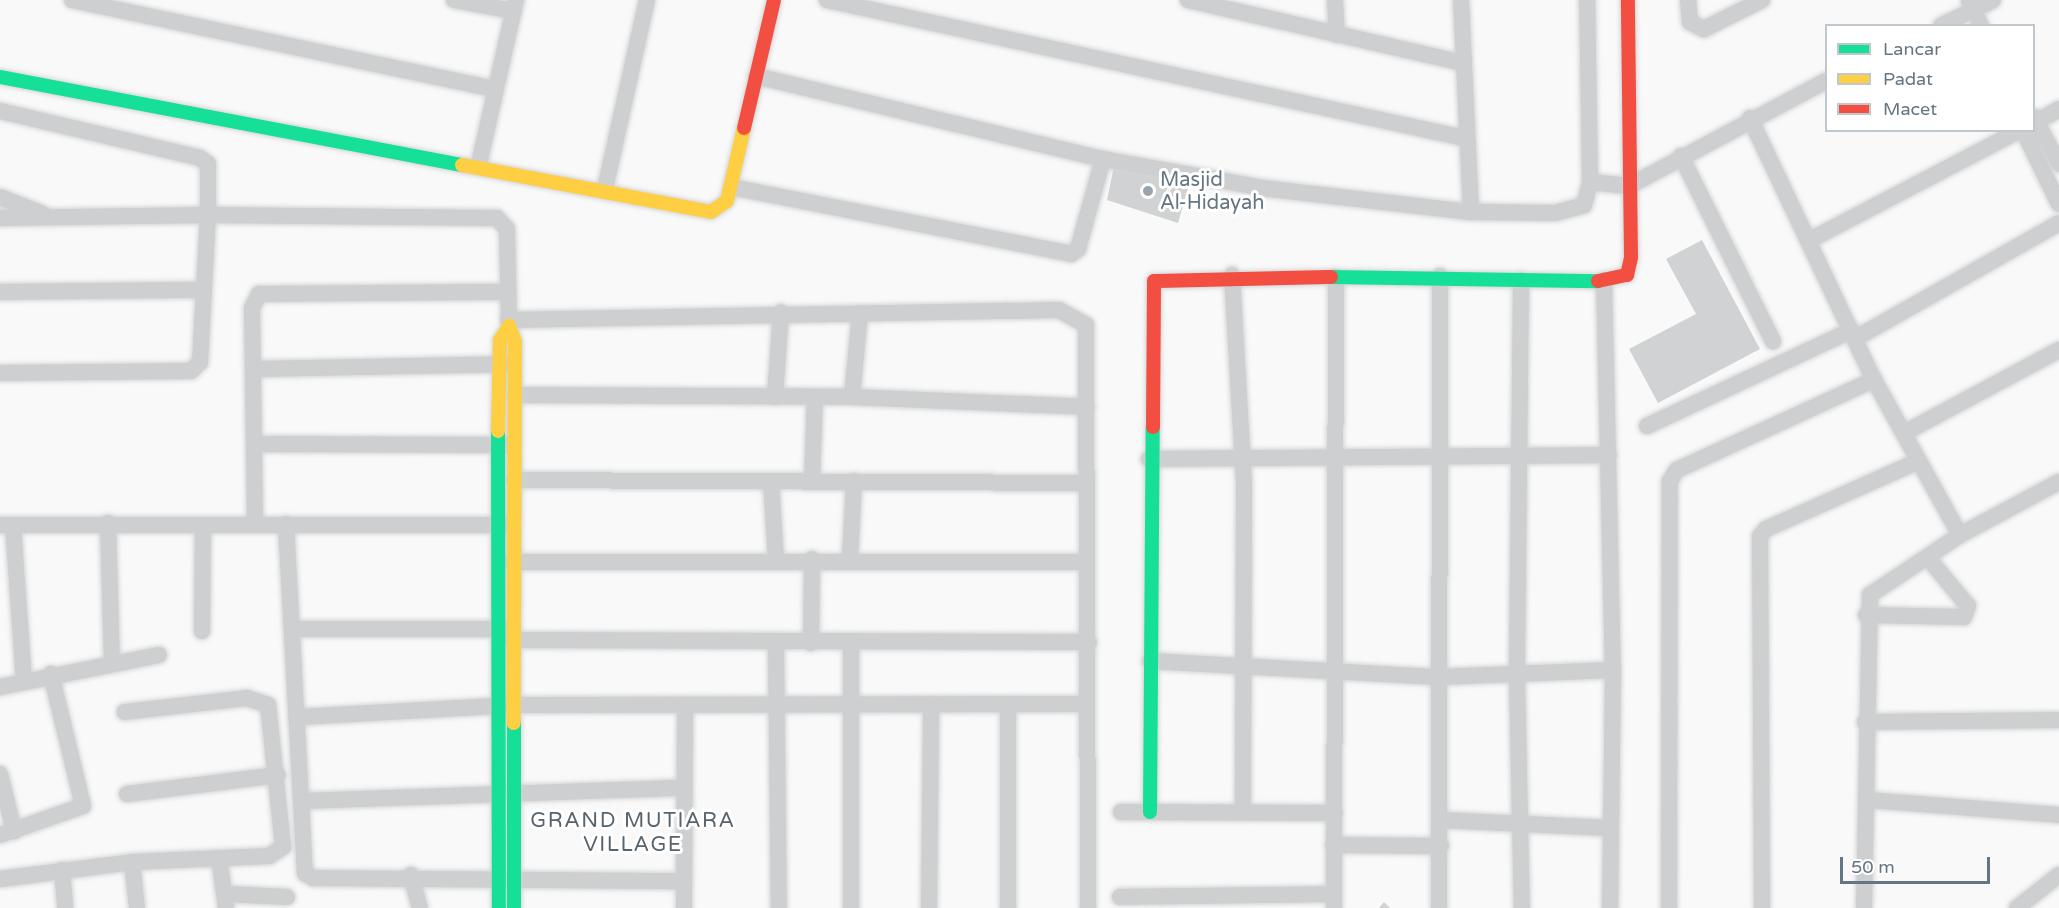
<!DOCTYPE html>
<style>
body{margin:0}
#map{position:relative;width:2059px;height:908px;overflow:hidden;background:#f9f9f9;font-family:"Varela Round",sans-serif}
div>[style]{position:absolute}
.building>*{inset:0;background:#d0d2d3}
.roads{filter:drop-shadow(0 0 2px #d5d6d7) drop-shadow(0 0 2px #d5d6d7)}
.street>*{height:16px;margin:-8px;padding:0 8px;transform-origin:8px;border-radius:8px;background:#cecfd0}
.fast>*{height:14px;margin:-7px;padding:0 7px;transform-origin:7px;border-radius:7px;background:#16e098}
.slow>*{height:14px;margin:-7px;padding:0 7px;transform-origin:7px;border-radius:7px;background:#ffcf43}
.jam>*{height:14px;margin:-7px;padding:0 7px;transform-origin:7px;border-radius:7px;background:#f24e42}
.dots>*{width:16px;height:16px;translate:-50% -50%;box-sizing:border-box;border:3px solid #fff;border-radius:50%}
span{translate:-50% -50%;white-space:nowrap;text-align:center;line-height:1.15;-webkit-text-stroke:6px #fff;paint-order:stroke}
.poi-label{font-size:20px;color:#657683}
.left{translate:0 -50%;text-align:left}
.neighbourhood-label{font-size:21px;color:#57646e;letter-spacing:1.5px}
.legend{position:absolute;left:1825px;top:24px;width:210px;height:108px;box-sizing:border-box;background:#fff;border:2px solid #c1c8cd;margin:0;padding:8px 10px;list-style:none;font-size:18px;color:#657683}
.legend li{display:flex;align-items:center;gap:12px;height:30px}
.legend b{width:30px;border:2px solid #c1c8cd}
.scale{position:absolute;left:1840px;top:857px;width:150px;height:27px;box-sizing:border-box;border:3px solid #657683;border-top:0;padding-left:8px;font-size:18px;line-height:21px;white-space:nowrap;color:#657683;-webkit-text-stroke:4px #fff;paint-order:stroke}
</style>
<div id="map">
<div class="building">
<i style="clip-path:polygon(1114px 166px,1190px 181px,1178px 223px,1107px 200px)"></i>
<i style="clip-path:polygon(1702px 240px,1760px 349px,1658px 403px,1629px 349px,1696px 314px,1666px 259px)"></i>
<i style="clip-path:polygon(1384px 902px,1390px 908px,1379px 908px)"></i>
</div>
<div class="roads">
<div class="street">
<i style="left:72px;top:0;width:432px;rotate:11.9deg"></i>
<i style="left:454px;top:0;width:61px;rotate:10.4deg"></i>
<i style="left:827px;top:0;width:652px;rotate:12.22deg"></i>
<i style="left:1188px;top:0;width:281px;rotate:12.9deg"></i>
<i style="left:1335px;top:0;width:35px;rotate:87deg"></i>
<i style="left:1461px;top:0;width:212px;rotate:87.3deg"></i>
<i style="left:1688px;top:0;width:22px;rotate:85deg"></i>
<i style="left:1690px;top:22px;width:16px;rotate:27deg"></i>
<i style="left:1704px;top:29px;width:65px;rotate:-26.6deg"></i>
<i style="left:1969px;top:0;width:29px;rotate:65deg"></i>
<i style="left:1941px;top:26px;width:58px;rotate:-26.6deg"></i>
<i style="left:756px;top:76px;width:357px;rotate:13.5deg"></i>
<i style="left:1103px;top:159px;width:162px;rotate:10.3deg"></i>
<i style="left:1262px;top:188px;width:210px;rotate:6.6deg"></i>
<i style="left:1471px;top:212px;width:84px;rotate:0.7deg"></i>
<i style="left:1555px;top:213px;width:30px;rotate:-15deg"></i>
<i style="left:1584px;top:205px;width:24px;rotate:-75deg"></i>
<i style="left:1590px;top:182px;width:182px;rotate:-90.9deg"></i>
<i style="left:0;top:111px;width:205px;rotate:13.2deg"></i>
<i style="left:200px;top:158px;width:10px;rotate:37deg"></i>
<i style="left:208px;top:164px;width:51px;rotate:90deg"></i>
<i style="left:208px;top:215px;width:208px;rotate:179.2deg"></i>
<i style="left:2034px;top:117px;width:53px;rotate:62deg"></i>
<i style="left:1750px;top:118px;width:290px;rotate:64.7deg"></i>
<i style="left:1874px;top:380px;width:177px;rotate:61deg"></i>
<i style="left:2034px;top:123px;width:29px;rotate:-29deg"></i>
<i style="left:2023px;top:130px;width:82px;rotate:64.1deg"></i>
<i style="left:1681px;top:156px;width:207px;rotate:63.6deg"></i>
<i style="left:479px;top:164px;width:168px;rotate:-77.3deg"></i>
<i style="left:1590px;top:182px;width:39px;rotate:6deg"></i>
<i style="left:1629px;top:186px;width:223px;rotate:-28.1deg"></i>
<i style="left:731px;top:187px;width:347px;rotate:11.1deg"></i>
<i style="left:1071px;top:254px;width:9px;rotate:-36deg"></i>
<i style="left:1078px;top:249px;width:93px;rotate:-74.5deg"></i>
<i style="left:605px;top:189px;width:194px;rotate:-77.5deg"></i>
<i style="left:0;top:197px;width:46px;rotate:21.6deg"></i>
<i style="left:1808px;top:241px;width:239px;rotate:-27.6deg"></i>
<i style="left:1232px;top:275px;width:210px;rotate:86.7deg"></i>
<i style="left:1244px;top:485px;width:327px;rotate:90.2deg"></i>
<i style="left:1521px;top:280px;width:398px;rotate:90.6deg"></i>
<i style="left:1517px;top:678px;width:230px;rotate:88.8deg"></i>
<i style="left:1604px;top:280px;width:390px;rotate:88.7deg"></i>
<i style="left:1613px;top:670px;width:238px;rotate:90.7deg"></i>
<i style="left:0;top:292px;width:202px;rotate:-0.6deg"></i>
<i style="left:508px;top:320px;width:551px;rotate:-1.04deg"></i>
<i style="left:1059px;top:310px;width:31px;rotate:29deg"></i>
<i style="left:1086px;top:325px;width:583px;rotate:89.8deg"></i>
<i style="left:1856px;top:338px;width:233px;rotate:-29.5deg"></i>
<i style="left:256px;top:369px;width:254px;rotate:-1.1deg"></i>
<i style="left:0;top:373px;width:191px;rotate:-0.6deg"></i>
<i style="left:191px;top:371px;width:13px;rotate:-45deg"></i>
<i style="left:200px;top:362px;width:147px;rotate:-86.9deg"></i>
<i style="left:208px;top:215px;width:289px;rotate:0.6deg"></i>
<i style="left:497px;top:218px;width:15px;rotate:48deg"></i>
<i style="left:507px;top:229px;width:97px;rotate:88.8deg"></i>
<i style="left:515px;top:395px;width:337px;rotate:0.3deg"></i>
<i style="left:852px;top:397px;width:235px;rotate:2.4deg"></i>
<i style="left:775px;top:397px;width:85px;rotate:-86deg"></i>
<i style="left:852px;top:397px;width:84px;rotate:-84.6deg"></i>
<i style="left:1647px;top:426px;width:226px;rotate:-25.1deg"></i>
<i style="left:1904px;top:433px;width:176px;rotate:-28.2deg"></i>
<i style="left:256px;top:444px;width:251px;rotate:0.2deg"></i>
<i style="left:1149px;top:459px;width:460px;rotate:-0.5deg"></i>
<i style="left:514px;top:480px;width:572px;rotate:0.3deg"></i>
<i style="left:812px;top:481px;width:84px;rotate:-88deg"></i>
<i style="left:771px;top:482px;width:78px;rotate:86.3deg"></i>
<i style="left:255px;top:522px;width:214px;rotate:-90.8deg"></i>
<i style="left:252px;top:308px;width:16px;rotate:-63deg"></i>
<i style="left:259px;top:294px;width:249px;rotate:-0.5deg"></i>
<i style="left:108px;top:523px;width:139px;rotate:88.4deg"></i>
<i style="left:286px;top:524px;width:350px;rotate:86.9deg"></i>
<i style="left:305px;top:873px;width:9px;rotate:32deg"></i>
<i style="left:313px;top:878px;width:369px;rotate:0.5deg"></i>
<i style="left:0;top:525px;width:506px"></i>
<i style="left:13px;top:525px;width:156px;rotate:86deg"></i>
<i style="left:850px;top:559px;width:78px;rotate:-87.1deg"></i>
<i style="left:512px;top:562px;width:575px"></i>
<i style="left:1866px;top:615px;width:98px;rotate:1.2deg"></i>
<i style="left:1964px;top:617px;width:12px;rotate:-70deg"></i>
<i style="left:1968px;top:606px;width:62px;rotate:-129.8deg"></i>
<i style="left:293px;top:629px;width:215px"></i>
<i style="left:202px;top:631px;width:106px;rotate:-89.5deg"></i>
<i style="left:512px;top:640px;width:577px;rotate:0.2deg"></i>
<i style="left:776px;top:643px;width:265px;rotate:89.4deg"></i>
<i style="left:811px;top:643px;width:84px;rotate:-89.3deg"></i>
<i style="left:851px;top:644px;width:264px;rotate:90deg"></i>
<i style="left:1150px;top:661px;width:289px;rotate:3.2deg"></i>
<i style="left:1439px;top:677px;width:174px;rotate:-2.3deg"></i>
<i style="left:0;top:687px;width:162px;rotate:-11.4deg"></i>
<i style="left:299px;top:717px;width:215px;rotate:-3.2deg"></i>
<i style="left:514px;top:705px;width:573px;rotate:-0.1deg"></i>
<i style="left:1865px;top:722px;width:193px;rotate:-0.6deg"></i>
<i style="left:0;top:774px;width:59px;rotate:76.2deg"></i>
<i style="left:127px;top:794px;width:152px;rotate:-7.2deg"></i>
<i style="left:1869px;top:800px;width:191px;rotate:4.5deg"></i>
<i style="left:303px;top:801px;width:379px;rotate:-2deg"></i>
<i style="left:1121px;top:812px;width:214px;rotate:0.3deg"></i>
<i style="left:1441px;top:820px;width:168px;rotate:2.7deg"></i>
<i style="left:0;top:835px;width:88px;rotate:-19.3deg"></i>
<i style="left:83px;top:806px;width:136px;rotate:-103.6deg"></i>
<i style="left:1333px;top:845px;width:108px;rotate:0.5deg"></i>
<i style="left:219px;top:858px;width:50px;rotate:82deg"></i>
<i style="left:132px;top:862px;width:46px;rotate:83.8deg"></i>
<i style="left:62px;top:870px;width:38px;rotate:85deg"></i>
<i style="left:411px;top:875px;width:34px;rotate:75deg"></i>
<i style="left:0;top:879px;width:133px;rotate:-7.3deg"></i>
<i style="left:132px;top:862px;width:137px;rotate:-2.5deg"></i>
<i style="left:269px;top:856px;width:17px;rotate:-33deg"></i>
<i style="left:283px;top:847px;width:143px;rotate:-96deg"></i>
<i style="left:268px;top:705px;width:22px;rotate:-162deg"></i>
<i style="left:247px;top:698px;width:123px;rotate:173.5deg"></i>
<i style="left:225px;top:894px;width:62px;rotate:2.8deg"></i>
<i style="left:1120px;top:897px;width:214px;rotate:-0.8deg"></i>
<i style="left:684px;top:908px;width:200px;rotate:-89.7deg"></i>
<i style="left:929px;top:908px;width:202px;rotate:-89.4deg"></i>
<i style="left:1008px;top:908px;width:202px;rotate:-90deg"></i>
<i style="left:1334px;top:908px;width:631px;rotate:-89.82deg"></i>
<i style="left:1439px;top:908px;width:632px;rotate:-89.91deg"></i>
<i style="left:1669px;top:908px;width:427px;rotate:-89.9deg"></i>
<i style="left:1670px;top:481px;width:13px;rotate:-58deg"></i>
<i style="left:1677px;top:470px;width:217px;rotate:-24.6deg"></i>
<i style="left:1762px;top:908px;width:372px;rotate:-90.3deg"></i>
<i style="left:1760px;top:536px;width:9px;rotate:-49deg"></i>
<i style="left:1766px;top:529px;width:167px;rotate:-24deg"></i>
<i style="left:1864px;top:908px;width:313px;rotate:-88.9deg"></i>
<i style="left:1870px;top:595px;width:108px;rotate:-33.7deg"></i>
<i style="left:1960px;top:535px;width:112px;rotate:-28.2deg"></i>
<i style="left:2017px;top:908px;width:53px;rotate:-38.2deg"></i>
</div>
<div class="fast">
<i style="left:0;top:77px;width:470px;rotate:10.8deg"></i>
<i style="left:1331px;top:277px;width:267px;rotate:0.9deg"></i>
<i style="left:498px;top:431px;width:477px;rotate:89.9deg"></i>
<i style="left:1150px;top:812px;width:385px;rotate:-89.6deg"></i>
<i style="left:514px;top:908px;width:185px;rotate:-90deg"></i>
</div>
<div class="slow">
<i style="left:462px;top:165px;width:253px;rotate:10.7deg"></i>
<i style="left:711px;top:212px;width:19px;rotate:-35deg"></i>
<i style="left:727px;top:201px;width:75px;rotate:-76.9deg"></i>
<i style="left:498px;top:431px;width:91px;rotate:-88.7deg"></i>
<i style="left:500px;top:340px;width:17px;rotate:-57deg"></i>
<i style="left:509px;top:326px;width:17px;rotate:69deg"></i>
<i style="left:515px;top:342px;width:381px;rotate:90.2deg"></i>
</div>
<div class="jam">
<i style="left:744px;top:128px;width:131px;rotate:-76.8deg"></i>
<i style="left:1598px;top:281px;width:30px;rotate:-12deg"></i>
<i style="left:1627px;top:275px;width:18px;rotate:-77deg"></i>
<i style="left:1631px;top:257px;width:257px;rotate:-90.7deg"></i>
<i style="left:1153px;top:427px;width:146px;rotate:-89.6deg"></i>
<i style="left:1154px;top:281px;width:177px;rotate:-1.3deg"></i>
</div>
</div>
<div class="dots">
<i style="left:1148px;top:191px;background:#99a4ac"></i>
</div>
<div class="poi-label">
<span class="left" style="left:1160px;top:192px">Masjid<br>Al-Hidayah</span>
</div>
<div class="neighbourhood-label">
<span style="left:633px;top:833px">GRAND MUTIARA<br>VILLAGE</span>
</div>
<ul class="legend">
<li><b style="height:8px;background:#16e098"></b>Lancar</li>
<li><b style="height:8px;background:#ffcf43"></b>Padat</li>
<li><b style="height:8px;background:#f24e42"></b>Macet</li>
</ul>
<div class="scale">50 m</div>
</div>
